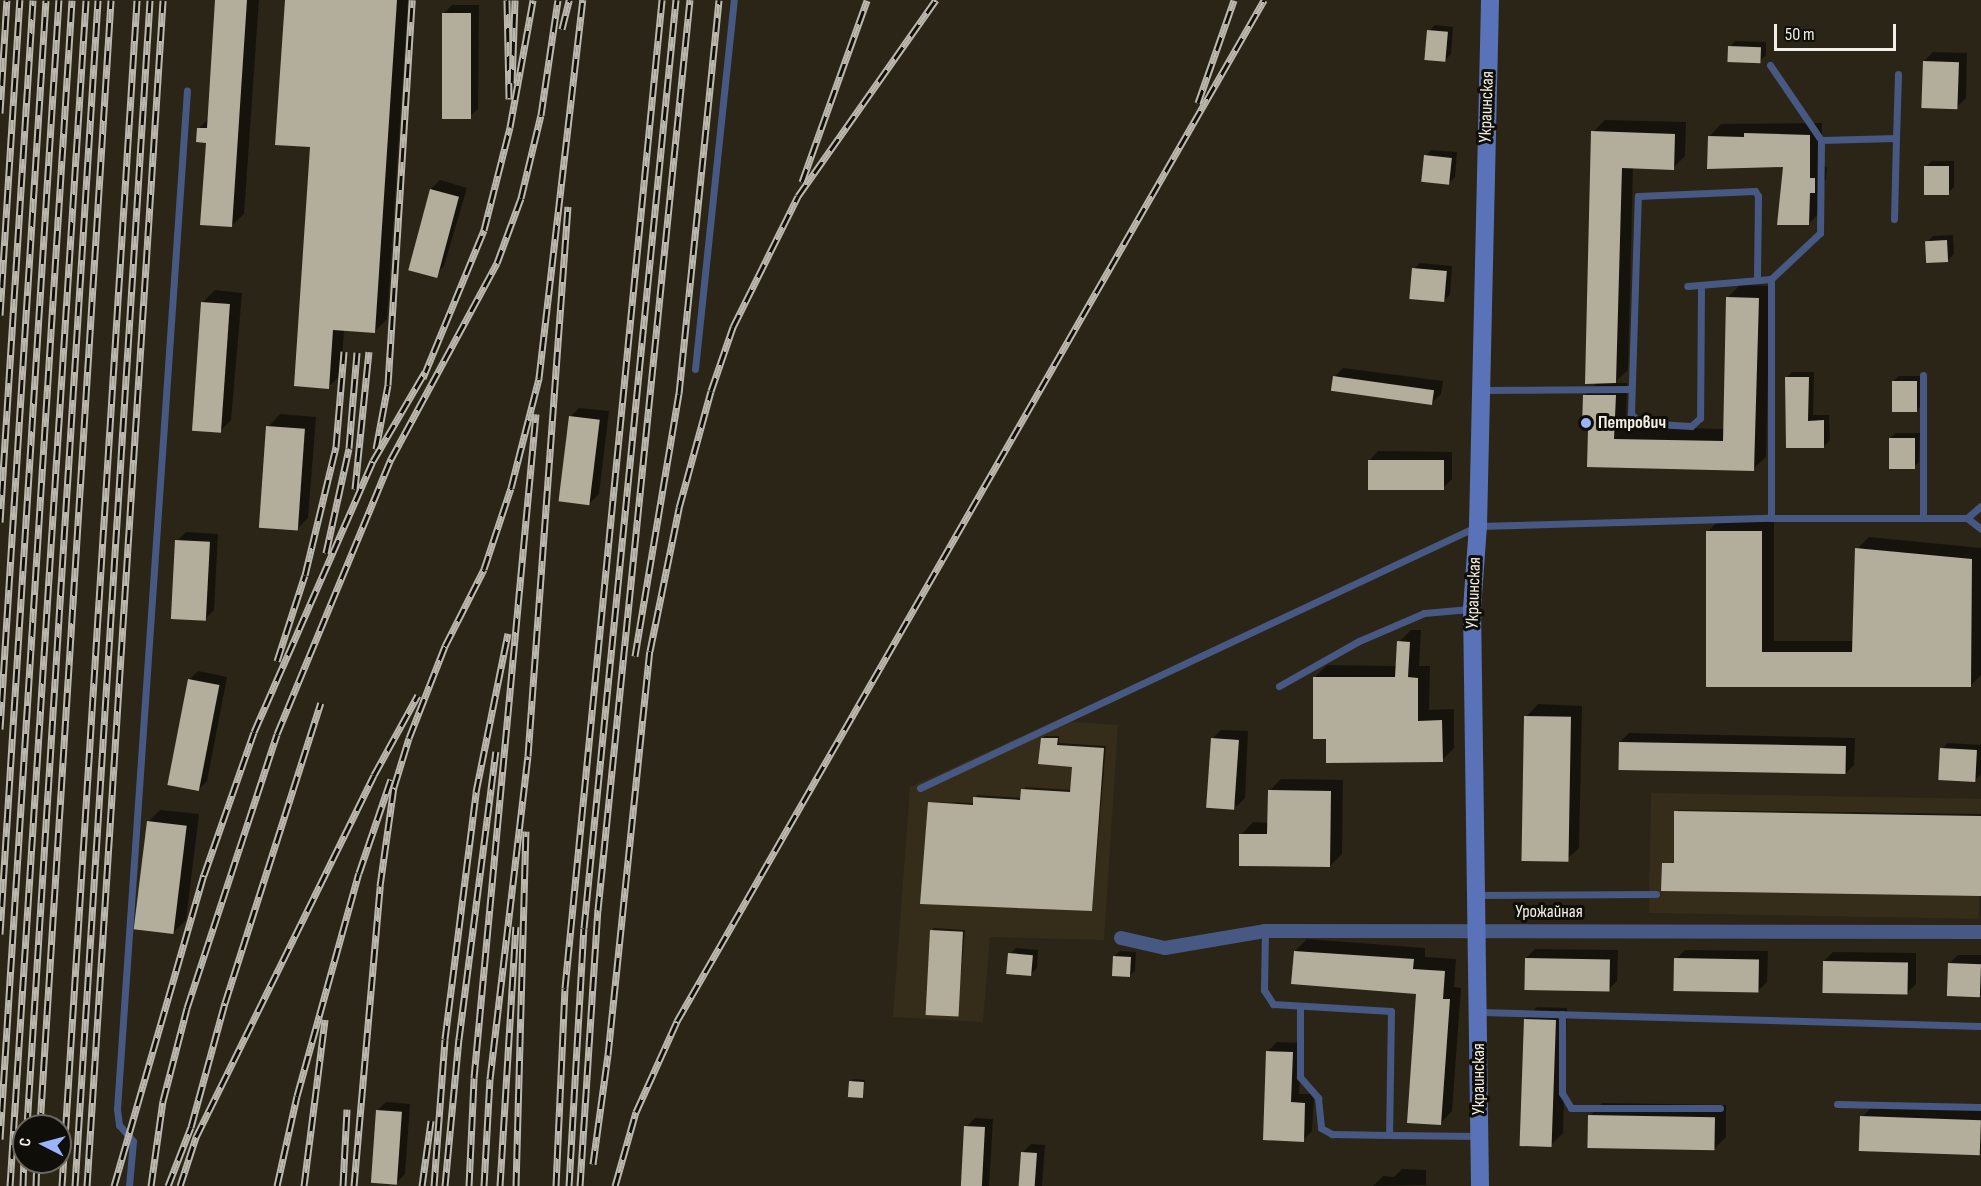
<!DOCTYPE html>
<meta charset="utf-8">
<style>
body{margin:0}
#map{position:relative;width:1981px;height:1186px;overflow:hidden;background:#2a2517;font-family:"Sofia Sans Condensed",sans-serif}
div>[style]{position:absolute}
.built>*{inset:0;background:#352d19;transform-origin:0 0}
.shadow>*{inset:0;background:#0007}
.building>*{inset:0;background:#b3ad9b;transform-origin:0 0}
.lane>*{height:7px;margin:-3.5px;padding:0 3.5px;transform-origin:3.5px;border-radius:3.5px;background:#475883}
.street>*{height:14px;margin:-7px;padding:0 7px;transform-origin:7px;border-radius:7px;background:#475883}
.secondary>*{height:18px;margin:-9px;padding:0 9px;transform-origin:9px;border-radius:9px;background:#5a73b8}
.rail>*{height:7px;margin-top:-3.5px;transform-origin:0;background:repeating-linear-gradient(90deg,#100e08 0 14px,#bcb8ae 0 28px);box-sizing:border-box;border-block:2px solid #bcb8ae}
.dots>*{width:16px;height:16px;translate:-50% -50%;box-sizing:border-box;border:3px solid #100e08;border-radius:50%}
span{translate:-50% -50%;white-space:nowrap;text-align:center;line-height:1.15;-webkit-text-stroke:6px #100e08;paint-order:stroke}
.street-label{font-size:18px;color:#f2efe6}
.poi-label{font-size:18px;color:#f2efe6;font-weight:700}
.left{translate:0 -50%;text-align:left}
.north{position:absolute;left:12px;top:1114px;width:60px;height:60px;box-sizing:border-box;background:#100e08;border:2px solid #6a6861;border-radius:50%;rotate:276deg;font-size:16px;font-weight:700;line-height:24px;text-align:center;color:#f2efe6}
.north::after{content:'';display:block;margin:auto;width:21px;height:27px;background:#9ab5fd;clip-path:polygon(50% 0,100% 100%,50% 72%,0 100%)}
.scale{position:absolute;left:1774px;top:24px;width:122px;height:27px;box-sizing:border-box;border:3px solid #f2efe6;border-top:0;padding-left:8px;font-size:18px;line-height:21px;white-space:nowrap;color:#f2efe6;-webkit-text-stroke:4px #100e08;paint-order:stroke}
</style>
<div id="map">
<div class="built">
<i style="clip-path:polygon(1074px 712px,1074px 722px,1118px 725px,1104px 940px,990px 937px,983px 1022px,893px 1017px,910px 787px)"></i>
<i style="left:1651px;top:793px;width:330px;height:120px;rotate:1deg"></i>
</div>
<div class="shadow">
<i style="clip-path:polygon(217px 0,259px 0,244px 214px,231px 226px,207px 142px,199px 128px,209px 118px)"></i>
<i style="clip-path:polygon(286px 0,408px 0,387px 319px,375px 331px,344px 329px,341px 375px,328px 387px,311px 146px)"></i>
<i style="clip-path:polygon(452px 5px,479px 5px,478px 109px,468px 118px,443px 14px)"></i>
<i style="clip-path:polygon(1435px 25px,1453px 27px,1451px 54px,1445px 60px,1429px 31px)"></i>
<i style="clip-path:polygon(1735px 41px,1766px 42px,1766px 55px,1760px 61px,1730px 47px)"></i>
<i style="clip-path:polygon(1933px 52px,1967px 53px,1966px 98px,1957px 107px,1924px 61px)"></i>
<i style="clip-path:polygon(1605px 120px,1686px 122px,1685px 156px,1673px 168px,1633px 167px,1628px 370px,1614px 383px,1627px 383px,1626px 427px,1724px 429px,1728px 297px,1740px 285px,1770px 286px,1766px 457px,1753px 469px,1589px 465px,1590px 427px,1584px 396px,1598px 382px,1593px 132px)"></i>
<i style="clip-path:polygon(1822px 123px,1822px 166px,1827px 167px,1826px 179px,1821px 185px,1821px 212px,1808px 224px,1778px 223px,1784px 166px,1709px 137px,1721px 124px)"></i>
<i style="clip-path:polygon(1431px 150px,1457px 152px,1455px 177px,1449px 183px,1426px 156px)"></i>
<i style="clip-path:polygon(1932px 161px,1954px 161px,1954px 187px,1948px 193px,1926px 166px)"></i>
<i style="clip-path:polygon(440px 180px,467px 188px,444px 266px,435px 276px,431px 189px)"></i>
<i style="clip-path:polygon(1953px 235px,1954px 254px,1948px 260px,1927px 242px,1933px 236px)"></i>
<i style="clip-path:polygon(1420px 263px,1452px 266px,1450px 295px,1444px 300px,1414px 269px)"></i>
<i style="clip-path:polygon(215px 290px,242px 293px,231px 420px,219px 432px,203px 302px)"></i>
<i style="clip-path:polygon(1343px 368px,1443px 381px,1441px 394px,1432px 403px,1334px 377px)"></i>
<i style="clip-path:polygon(1792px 372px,1814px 372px,1813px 415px,1829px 415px,1830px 440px,1824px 446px,1787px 447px,1786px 378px)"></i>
<i style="clip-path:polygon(1899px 376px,1923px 376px,1922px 405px,1916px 411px,1893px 381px)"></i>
<i style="clip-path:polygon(579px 408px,609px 411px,599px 494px,590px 503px,570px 417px)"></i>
<i style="clip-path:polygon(280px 414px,316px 417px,308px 518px,296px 530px,268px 427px)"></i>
<i style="clip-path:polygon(1896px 433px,1920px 433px,1919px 462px,1913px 468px,1890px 438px)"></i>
<i style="clip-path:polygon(1378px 451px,1452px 452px,1452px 479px,1443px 488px,1369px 461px)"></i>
<i style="clip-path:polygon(1719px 520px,1774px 520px,1774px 641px,1854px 641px,1857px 549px,1869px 537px,1981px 548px,1981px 675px,1970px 686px,1707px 686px,1707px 532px)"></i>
<i style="clip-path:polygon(186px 532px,218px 534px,214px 610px,205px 619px,177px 541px)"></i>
<i style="clip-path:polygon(1411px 630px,1421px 630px,1419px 666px,1430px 666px,1429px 710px,1454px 709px,1454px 748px,1442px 760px,1327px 737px,1315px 677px,1327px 665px,1397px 666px,1399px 642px)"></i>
<i style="clip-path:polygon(198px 671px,227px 677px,207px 781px,198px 790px,189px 680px)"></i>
<i style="clip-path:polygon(1538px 704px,1582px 706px,1579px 848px,1566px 860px,1526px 717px)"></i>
<i style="clip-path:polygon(1221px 730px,1248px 731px,1245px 798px,1236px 807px,1212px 739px)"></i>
<i style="clip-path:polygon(1629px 733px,1855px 738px,1854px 765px,1845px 774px,1620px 742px)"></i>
<i style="clip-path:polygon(1045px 736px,1059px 736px,1059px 743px,1106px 746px,1092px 909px,930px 802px,974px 803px,977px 795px,1022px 798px,1025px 787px,1072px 790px,1073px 766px,1042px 738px)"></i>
<i style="clip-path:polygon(1948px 743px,1981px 745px,1981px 774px,1975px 780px,1942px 749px)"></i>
<i style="clip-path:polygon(1281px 779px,1343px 780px,1342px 854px,1330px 866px,1241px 835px,1253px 822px,1269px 823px,1269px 791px)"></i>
<i style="clip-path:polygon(160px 810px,199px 814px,186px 920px,173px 933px,148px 822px)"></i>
<i style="clip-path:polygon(1678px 810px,1981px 814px,1981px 894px,1663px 864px,1676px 862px)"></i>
<i style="clip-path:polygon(934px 928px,965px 930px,957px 1016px,932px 931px)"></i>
<i style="clip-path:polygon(1307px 939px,1425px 948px,1425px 957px,1456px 959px,1454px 987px,1461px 988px,1452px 1111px,1440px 1124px,1418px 992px,1295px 951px)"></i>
<i style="clip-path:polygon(1016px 948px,1038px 950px,1037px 968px,1031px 974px,1010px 954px)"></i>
<i style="clip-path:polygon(1535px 949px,1618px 950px,1617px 981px,1608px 990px,1526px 958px)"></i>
<i style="clip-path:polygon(1685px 950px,1768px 951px,1767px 982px,1758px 991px,1676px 959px)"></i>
<i style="clip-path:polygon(1120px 951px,1136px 952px,1135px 971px,1129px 976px,1114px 956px)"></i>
<i style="clip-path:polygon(1833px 952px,1916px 953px,1916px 984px,1907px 993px,1824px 961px)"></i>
<i style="clip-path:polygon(1958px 955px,1981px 955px,1981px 995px,1949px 964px)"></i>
<i style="clip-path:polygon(1537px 1007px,1567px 1008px,1563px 1133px,1551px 1145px,1525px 1019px)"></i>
<i style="clip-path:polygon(1277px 1042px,1301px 1043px,1299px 1094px,1314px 1094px,1312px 1131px,1303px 1140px,1268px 1051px)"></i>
<i style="clip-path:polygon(853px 1079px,865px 1080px,862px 1096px,851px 1082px)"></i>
<i style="clip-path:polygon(386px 1102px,410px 1104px,405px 1174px,396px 1183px,377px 1111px)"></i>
<i style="clip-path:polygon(1602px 1103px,1726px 1105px,1726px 1137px,1714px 1149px,1590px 1116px)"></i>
<i style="clip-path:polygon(1874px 1105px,1981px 1109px,1981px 1154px,1862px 1117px)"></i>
<i style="clip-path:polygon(975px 1118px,993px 1119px,989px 1186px,962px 1186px,966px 1127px)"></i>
<i style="clip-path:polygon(1031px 1144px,1045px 1145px,1042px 1186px,1020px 1186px,1022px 1153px)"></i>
<i style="clip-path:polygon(1402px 1169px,1426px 1170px,1426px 1185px,1373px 1186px,1383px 1176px,1394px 1177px)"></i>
</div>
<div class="building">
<i style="clip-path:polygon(215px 0,247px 0,232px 227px,200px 225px,206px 143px,196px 142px,197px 128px,207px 128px)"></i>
<i style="clip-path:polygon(285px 0,397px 0,375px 333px,333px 330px,329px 389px,294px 386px,310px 147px,275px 145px)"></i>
<i style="left:442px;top:13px;width:29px;height:106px"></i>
<i style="left:1427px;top:30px;width:21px;height:30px;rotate:5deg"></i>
<i style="left:1728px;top:46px;width:33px;height:16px;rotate:2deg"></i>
<i style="left:1923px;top:61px;width:36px;height:47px;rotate:2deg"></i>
<i style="clip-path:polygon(1591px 131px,1675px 134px,1674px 170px,1622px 168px,1616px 383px,1585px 384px)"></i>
<i style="clip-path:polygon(1744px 133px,1810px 135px,1810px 178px,1815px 178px,1815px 193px,1810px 193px,1809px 225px,1777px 225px,1783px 167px,1707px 169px,1708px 136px,1744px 137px)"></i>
<i style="left:1424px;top:155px;width:28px;height:27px;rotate:6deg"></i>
<i style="left:1924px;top:166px;width:25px;height:29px"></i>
<i style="left:430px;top:189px;width:30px;height:84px;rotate:15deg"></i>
<i style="left:1947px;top:240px;width:22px;height:22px;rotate:87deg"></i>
<i style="left:1412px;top:268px;width:35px;height:31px;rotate:5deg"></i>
<i style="clip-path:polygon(1726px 297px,1759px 298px,1754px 471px,1587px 467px,1588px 429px,1582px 428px,1583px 395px,1616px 395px,1614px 439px,1723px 441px)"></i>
<i style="left:201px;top:302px;width:29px;height:129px;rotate:4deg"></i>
<i style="left:1333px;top:376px;width:102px;height:15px;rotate:8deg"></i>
<i style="clip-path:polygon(1785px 377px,1809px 377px,1808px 421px,1824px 420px,1824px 448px,1786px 448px)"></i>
<i style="left:1892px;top:381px;width:25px;height:31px"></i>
<i style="left:569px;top:416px;width:31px;height:86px;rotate:7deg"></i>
<i style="left:266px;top:426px;width:39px;height:102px;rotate:4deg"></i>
<i style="left:1889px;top:438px;width:26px;height:31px"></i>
<i style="left:1368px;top:460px;width:76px;height:30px"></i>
<i style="clip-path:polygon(1706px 531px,1762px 531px,1762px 652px,1852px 652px,1855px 548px,1972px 559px,1971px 687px,1706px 687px)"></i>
<i style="left:175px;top:540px;width:35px;height:79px;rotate:3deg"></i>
<i style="clip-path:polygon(1397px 641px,1410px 642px,1408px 677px,1418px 678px,1418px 721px,1442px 720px,1443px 762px,1326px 763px,1326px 739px,1313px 739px,1313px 677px,1395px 677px)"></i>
<i style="left:188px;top:679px;width:32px;height:108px;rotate:11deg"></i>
<i style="left:1524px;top:716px;width:47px;height:145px;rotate:1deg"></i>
<i style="clip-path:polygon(1041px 738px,1058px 738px,1057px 745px,1104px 748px,1092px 911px,920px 904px,928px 802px,973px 805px,973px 797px,1020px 800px,1021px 789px,1070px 792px,1072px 767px,1038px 764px)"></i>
<i style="left:1211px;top:738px;width:28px;height:70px;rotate:4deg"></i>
<i style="left:1619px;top:742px;width:227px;height:28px;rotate:1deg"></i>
<i style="left:1940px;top:748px;width:37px;height:32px;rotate:3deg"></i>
<i style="clip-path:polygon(1268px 790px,1331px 791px,1330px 867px,1239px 866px,1239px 834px,1267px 834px)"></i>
<i style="clip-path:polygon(1674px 811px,1981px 816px,1981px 896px,1661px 891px,1662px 863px,1674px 863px)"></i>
<i style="left:147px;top:821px;width:40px;height:109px;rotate:7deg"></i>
<i style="left:930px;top:930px;width:33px;height:85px;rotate:3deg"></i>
<i style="clip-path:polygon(1294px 951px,1414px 959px,1413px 969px,1445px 971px,1443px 999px,1450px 999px,1441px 1125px,1407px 1123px,1416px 994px,1291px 984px)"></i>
<i style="left:1008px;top:953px;width:25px;height:21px;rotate:5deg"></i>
<i style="left:1113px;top:956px;width:18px;height:20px;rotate:3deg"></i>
<i style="left:1525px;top:958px;width:85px;height:32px;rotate:1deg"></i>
<i style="left:1674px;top:958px;width:85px;height:33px;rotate:1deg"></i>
<i style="left:1823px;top:961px;width:85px;height:32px;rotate:1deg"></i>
<i style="left:1948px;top:963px;width:33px;height:33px;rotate:2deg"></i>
<i style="left:1524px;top:1019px;width:32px;height:127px;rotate:2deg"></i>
<i style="clip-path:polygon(1266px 1051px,1293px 1052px,1291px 1102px,1305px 1103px,1304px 1142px,1263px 1140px)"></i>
<i style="left:849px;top:1081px;width:15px;height:16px;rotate:4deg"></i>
<i style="left:376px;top:1110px;width:26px;height:73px;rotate:4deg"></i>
<i style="left:1588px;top:1115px;width:127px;height:33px;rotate:1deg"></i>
<i style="left:1860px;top:1116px;width:121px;height:35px;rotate:2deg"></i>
<i style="left:964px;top:1126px;width:21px;height:60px;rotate:3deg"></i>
<i style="left:1021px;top:1152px;width:16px;height:34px;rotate:4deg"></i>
</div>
<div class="lane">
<i style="left:1770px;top:65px;width:91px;rotate:55.8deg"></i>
<i style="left:1821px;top:140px;width:93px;rotate:90.6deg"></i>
<i style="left:1820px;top:233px;width:67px;rotate:136.8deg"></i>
<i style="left:1896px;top:138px;width:64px;rotate:-88.2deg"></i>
<i style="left:1821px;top:140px;width:75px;rotate:-1.5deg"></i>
<i style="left:1896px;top:138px;width:81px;rotate:91.4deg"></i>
<i style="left:1701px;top:286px;width:132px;rotate:90.4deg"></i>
<i style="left:1700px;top:418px;width:12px;rotate:138deg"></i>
<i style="left:1691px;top:426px;width:51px;rotate:-176.6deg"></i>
<i style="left:1640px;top:423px;width:13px;rotate:-135deg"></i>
<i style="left:1631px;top:414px;width:218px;rotate:-88.2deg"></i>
<i style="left:1638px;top:196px;width:117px;rotate:-2.4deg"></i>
<i style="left:1755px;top:191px;width:6px;rotate:59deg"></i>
<i style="left:1758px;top:196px;width:83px;rotate:90.7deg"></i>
<i style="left:695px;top:369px;width:371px;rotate:-84deg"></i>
<i style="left:1481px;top:390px;width:150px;rotate:-0.4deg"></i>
<i style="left:1771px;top:518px;width:196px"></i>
<i style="left:1967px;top:518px;width:18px;rotate:38deg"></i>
<i style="left:1923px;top:518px;width:143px;rotate:-90deg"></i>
<i style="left:1967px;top:518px;width:18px;rotate:-41deg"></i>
<i style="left:1279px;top:686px;width:92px;rotate:-29.4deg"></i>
<i style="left:1359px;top:641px;width:71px;rotate:-23.3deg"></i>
<i style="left:1424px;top:613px;width:46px;rotate:-5deg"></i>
<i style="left:920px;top:788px;width:616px;rotate:-25.15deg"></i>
<i style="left:1478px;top:526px;width:293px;rotate:-1.6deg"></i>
<i style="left:1771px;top:518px;width:239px;rotate:-90deg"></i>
<i style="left:1771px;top:279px;width:84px;rotate:175.2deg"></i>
<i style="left:1477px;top:895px;width:179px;rotate:-0.3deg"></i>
<i style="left:1265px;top:931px;width:59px;rotate:91deg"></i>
<i style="left:1264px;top:990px;width:17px;rotate:57deg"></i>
<i style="left:1273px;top:1004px;width:118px;rotate:3.4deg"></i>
<i style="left:1391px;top:1011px;width:124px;rotate:90.9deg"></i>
<i style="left:1389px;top:1135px;width:90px;rotate:0.6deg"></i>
<i style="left:1300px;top:1006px;width:71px;rotate:90deg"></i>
<i style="left:1300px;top:1077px;width:28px;rotate:49deg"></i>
<i style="left:1318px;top:1098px;width:30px;rotate:84deg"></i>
<i style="left:1321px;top:1128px;width:13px;rotate:29deg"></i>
<i style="left:1332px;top:1134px;width:57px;rotate:1deg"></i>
<i style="left:1480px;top:1012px;width:501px;rotate:1.6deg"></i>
<i style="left:1562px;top:1014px;width:79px;rotate:90deg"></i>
<i style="left:1562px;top:1093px;width:17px;rotate:59deg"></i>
<i style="left:1571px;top:1108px;width:149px"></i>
<i style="left:1837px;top:1104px;width:144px;rotate:1.2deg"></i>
<i style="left:129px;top:1186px;width:45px;rotate:-84.9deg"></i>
<i style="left:133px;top:1141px;width:21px;rotate:-131deg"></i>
<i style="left:119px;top:1125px;width:16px;rotate:-97deg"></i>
<i style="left:117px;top:1109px;width:1021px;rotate:-86.07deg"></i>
</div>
<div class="street">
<i style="left:1121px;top:938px;width:45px;rotate:12.8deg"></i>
<i style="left:1165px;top:948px;width:101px;rotate:-9.6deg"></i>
<i style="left:1265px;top:931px;width:716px;rotate:0.08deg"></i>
</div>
<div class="secondary">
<i style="left:1480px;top:1186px;width:577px;rotate:-90.79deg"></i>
<i style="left:1472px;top:609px;width:83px;rotate:-85.9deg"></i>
<i style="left:1478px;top:526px;width:526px;rotate:-88.69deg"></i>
</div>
<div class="rail">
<i style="left:507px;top:0;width:99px;rotate:88.8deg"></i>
<i style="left:562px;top:29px;width:30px;rotate:-76deg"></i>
<i style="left:512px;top:83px;width:83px;rotate:-87.9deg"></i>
<i style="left:1198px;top:103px;width:109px;rotate:-70.7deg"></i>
<i style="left:0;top:113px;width:113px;rotate:-86.5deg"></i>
<i style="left:802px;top:182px;width:193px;rotate:-70.3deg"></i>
<i style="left:0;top:315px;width:316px;rotate:-86.4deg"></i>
<i style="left:423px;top:378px;width:160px;rotate:-67.6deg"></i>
<i style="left:484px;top:230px;width:106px;rotate:-75.8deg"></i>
<i style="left:510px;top:127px;width:129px;rotate:-79.7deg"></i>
<i style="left:376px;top:449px;width:65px;rotate:-79.4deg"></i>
<i style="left:388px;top:385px;width:386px;rotate:-86.4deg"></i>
<i style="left:355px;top:489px;width:138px;rotate:-84.2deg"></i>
<i style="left:0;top:522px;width:523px;rotate:-86.38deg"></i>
<i style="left:326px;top:553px;width:107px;rotate:-77.6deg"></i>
<i style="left:349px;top:448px;width:96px;rotate:-85.2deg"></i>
<i style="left:635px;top:656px;width:266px;rotate:-80.5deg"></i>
<i style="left:679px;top:394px;width:396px;rotate:-84.2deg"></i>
<i style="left:277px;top:661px;width:90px;rotate:-72deg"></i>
<i style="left:305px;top:575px;width:132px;rotate:-76.4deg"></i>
<i style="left:336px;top:447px;width:96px;rotate:-85.2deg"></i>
<i style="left:0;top:729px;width:730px;rotate:-86.39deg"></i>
<i style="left:0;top:934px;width:936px;rotate:-86.39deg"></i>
<i style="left:27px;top:1126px;width:1128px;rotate:-86.39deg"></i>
<i style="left:40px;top:1126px;width:1128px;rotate:-86.39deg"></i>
<i style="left:0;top:1139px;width:1141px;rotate:-86.38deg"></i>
<i style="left:593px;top:1164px;width:110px;rotate:-82.2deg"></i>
<i style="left:608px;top:1055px;width:406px;rotate:-84.1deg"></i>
<i style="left:650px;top:651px;width:146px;rotate:-78.5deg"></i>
<i style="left:679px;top:508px;width:121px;rotate:-74.7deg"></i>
<i style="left:711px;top:391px;width:68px;rotate:-71deg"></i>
<i style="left:733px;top:327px;width:146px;rotate:-63.6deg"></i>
<i style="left:798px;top:196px;width:240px;rotate:-54.9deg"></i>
<i style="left:10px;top:1186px;width:1188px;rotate:-86.33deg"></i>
<i style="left:23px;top:1186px;width:24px;rotate:-88deg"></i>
<i style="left:36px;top:1186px;width:24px;rotate:-88deg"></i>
<i style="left:62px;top:1186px;width:1188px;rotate:-86.38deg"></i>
<i style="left:75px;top:1186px;width:1188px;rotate:-86.38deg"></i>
<i style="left:87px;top:1186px;width:1188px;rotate:-86.33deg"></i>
<i style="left:114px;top:1186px;width:324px;rotate:-73.9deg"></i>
<i style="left:204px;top:875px;width:151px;rotate:-70.7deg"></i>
<i style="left:254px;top:732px;width:296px;rotate:-66.3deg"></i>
<i style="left:373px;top:461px;width:103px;rotate:-59.7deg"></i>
<i style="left:151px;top:1186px;width:86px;rotate:-82deg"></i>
<i style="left:163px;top:1101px;width:96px;rotate:-75.5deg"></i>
<i style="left:187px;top:1008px;width:288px;rotate:-71.8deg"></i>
<i style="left:277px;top:734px;width:298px;rotate:-67.5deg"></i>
<i style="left:391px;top:459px;width:223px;rotate:-61.6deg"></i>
<i style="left:497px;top:263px;width:69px;rotate:-69.7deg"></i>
<i style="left:521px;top:198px;width:85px;rotate:-76.5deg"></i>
<i style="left:541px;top:115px;width:116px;rotate:-81.6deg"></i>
<i style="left:168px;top:1186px;width:63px;rotate:-68.7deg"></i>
<i style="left:191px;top:1127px;width:129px;rotate:-74.7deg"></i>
<i style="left:225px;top:1003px;width:315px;rotate:-72.3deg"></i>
<i style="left:180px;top:1186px;width:52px;rotate:-71.9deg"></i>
<i style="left:196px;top:1137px;width:403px;rotate:-63.8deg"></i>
<i style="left:374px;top:775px;width:91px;rotate:-61.2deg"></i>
<i style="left:277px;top:1186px;width:92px;rotate:-77.5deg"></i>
<i style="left:297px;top:1096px;width:231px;rotate:-74.5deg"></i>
<i style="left:359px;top:873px;width:99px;rotate:-71.2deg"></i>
<i style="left:304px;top:1186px;width:168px;rotate:-82.8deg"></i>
<i style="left:343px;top:1186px;width:77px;rotate:-87deg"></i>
<i style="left:354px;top:1186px;width:301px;rotate:-85deg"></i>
<i style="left:380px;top:886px;width:100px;rotate:-82deg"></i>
<i style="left:394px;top:787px;width:51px;rotate:-73deg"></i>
<i style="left:409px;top:738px;width:99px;rotate:-68.6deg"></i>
<i style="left:445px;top:646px;width:86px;rotate:-63.1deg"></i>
<i style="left:484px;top:569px;width:85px;rotate:-71.6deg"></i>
<i style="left:511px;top:488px;width:114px;rotate:-75.7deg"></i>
<i style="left:539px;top:378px;width:381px;rotate:-83.4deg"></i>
<i style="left:422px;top:1186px;width:66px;rotate:-82.1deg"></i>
<i style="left:434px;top:1186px;width:147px;rotate:-85.7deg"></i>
<i style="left:445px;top:1039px;width:249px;rotate:-82.8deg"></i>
<i style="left:476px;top:792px;width:162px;rotate:-78.6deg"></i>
<i style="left:445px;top:1186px;width:148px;rotate:-84.6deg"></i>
<i style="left:459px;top:1039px;width:290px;rotate:-82.7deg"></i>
<i style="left:469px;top:1186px;width:108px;rotate:-87.3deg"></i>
<i style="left:474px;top:1078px;width:667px;rotate:-84.67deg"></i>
<i style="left:484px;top:1186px;width:107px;rotate:-86.8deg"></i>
<i style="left:490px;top:1079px;width:325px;rotate:-83.3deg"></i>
<i style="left:528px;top:756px;width:551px;rotate:-85.84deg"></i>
<i style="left:500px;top:1186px;width:260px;rotate:-86.5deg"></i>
<i style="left:516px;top:1186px;width:355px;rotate:-88.4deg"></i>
<i style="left:556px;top:1186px;width:198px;rotate:-87.4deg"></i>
<i style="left:565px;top:988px;width:993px;rotate:-84.39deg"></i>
<i style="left:569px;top:1186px;width:258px;rotate:-86.7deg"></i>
<i style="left:584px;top:928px;width:933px;rotate:-84.34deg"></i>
<i style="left:580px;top:1186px;width:277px;rotate:-86.3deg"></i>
<i style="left:598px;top:910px;width:915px;rotate:-84.23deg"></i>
<i style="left:615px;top:1186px;width:77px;rotate:-74.2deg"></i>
<i style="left:636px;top:1112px;width:100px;rotate:-65.7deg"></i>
<i style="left:677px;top:1021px;width:1178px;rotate:-60.1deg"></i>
</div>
<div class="dots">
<i style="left:1586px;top:423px;background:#9ab5fd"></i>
</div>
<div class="street-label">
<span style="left:1487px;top:107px;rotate:-88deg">Украинская</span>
<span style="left:1474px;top:593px;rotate:-88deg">Украинская</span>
<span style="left:1549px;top:912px">Урожайная</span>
<span style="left:1479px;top:1079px;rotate:-90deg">Украинская</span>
</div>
<div class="poi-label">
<span class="left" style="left:1598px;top:423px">Петрович</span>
</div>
<div class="north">С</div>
<div class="scale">50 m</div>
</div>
